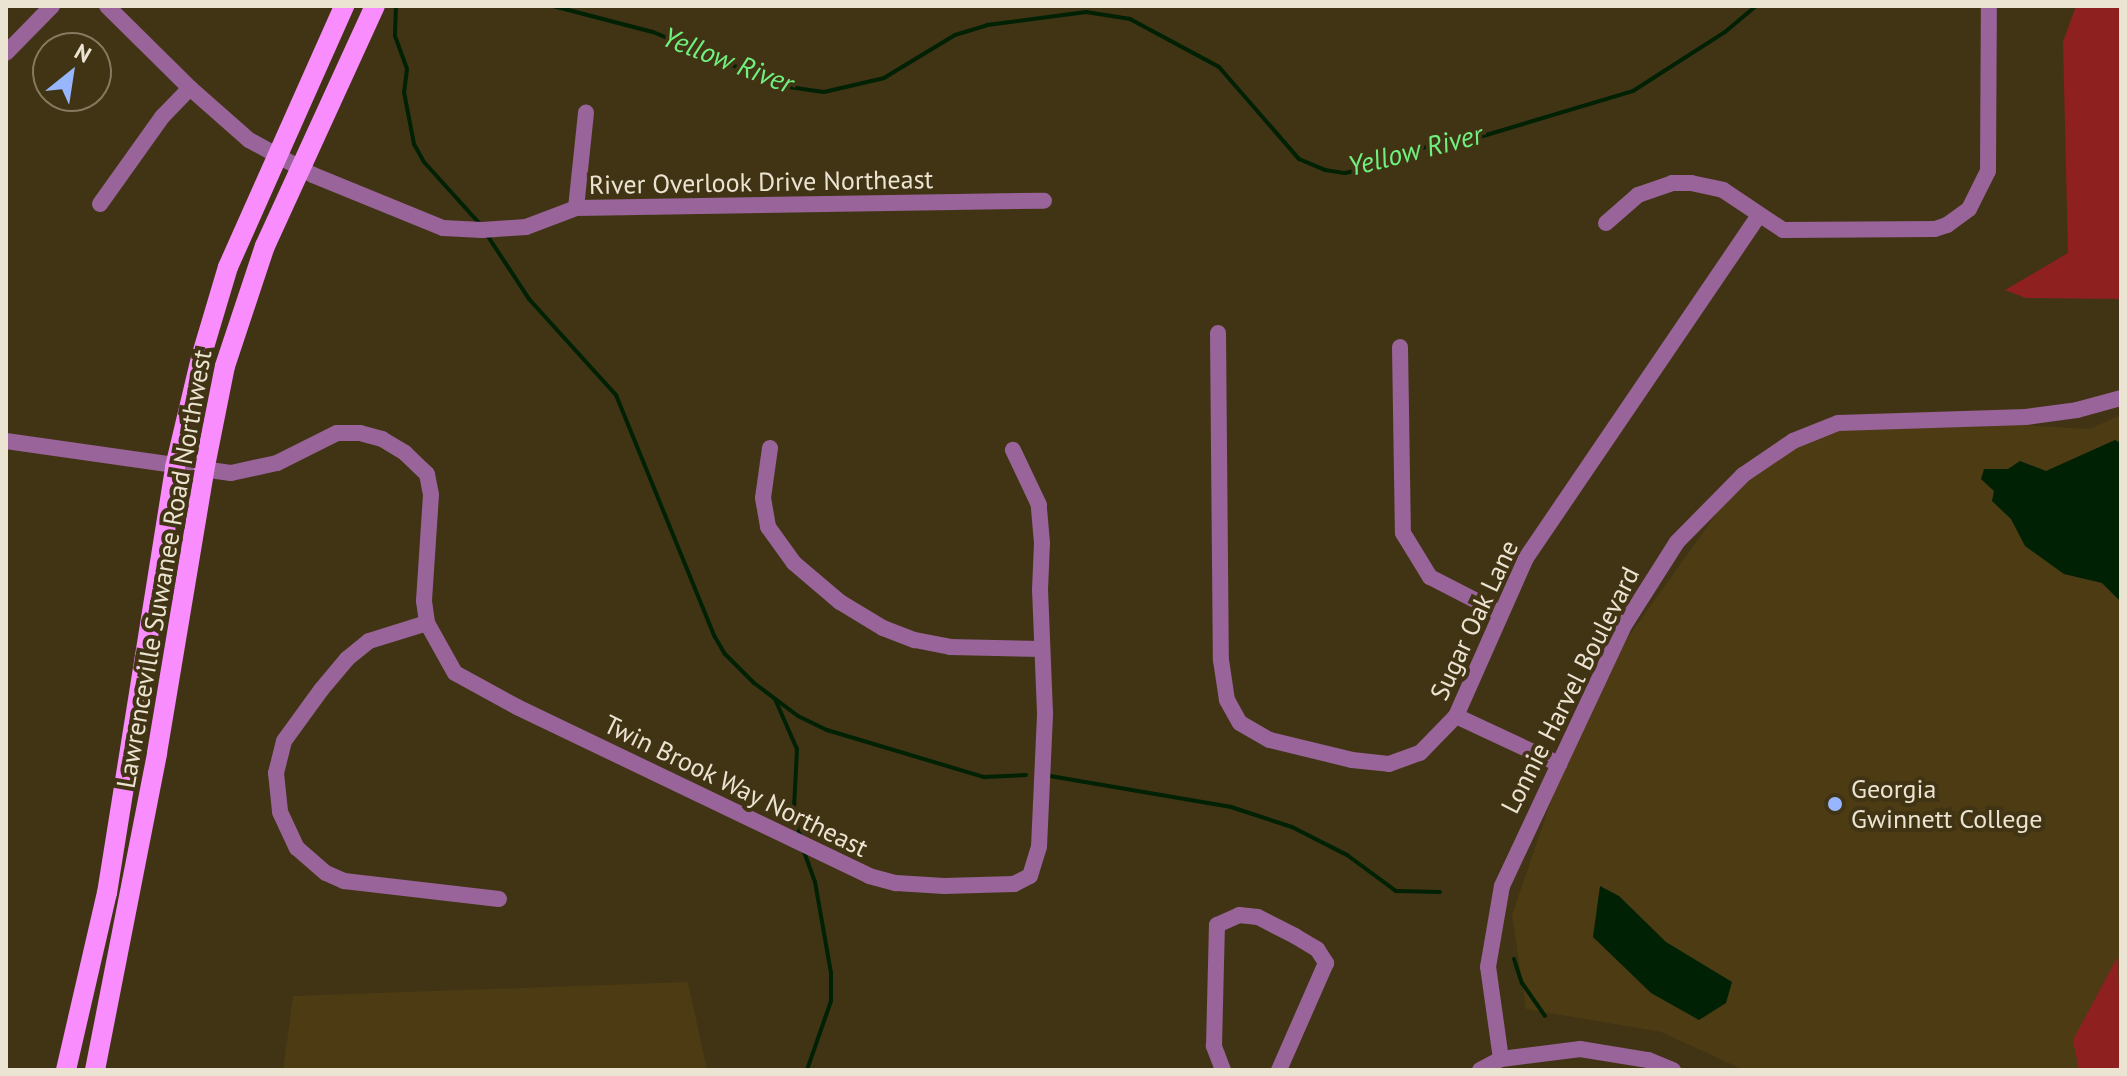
<!DOCTYPE html>
<style>
body{margin:0}
#map{position:relative;width:2127px;height:1076px;overflow:hidden;background:#413414;font-family:"PT Sans",sans-serif}
div>[style]{position:absolute}
.built>*{inset:0;background:#4c3b13}
.green>*{inset:0;background:#8f2020}
.water>*{inset:0;background:#012105}
.stream>*{height:4px;margin:-2px;padding:0 2px;transform-origin:2px;border-radius:2px;background:#012105}
.minor>*{height:16px;margin:-8px;padding:0 8px;transform-origin:8px;border-radius:8px;background:#986499}
.major>*{height:20px;margin:-10px;padding:0 10px;transform-origin:10px;border-radius:10px;background:#f98dfd}
.dots>*{width:22px;height:22px;translate:-50% -50%;box-sizing:border-box;border:4px solid #413414;border-radius:50%}
span{translate:-50% -50%;white-space:nowrap;text-align:center;line-height:1.15;-webkit-text-stroke:8px #413414;paint-order:stroke}
.street-label{font-size:26px;color:#ece4d2}
.poi-label{font-size:26px;color:#ece4d2}
.left{translate:0 -50%;text-align:left}
.water-label{font-size:28px;color:#70f07f;font-style:italic}
.frame{position:absolute;inset:0;border:8px solid #ece4d2;pointer-events:none}
.north{position:absolute;left:32px;top:32px;width:80px;height:80px;box-sizing:border-box;background:#413414;border:2px solid #857a60;border-radius:50%;rotate:30deg;font-size:22px;font-weight:700;line-height:32px;text-align:center;color:#ece4d2}
.north::after{content:'';display:block;margin:auto;width:28px;height:36px;background:#97b6fd;clip-path:polygon(50% 0,100% 100%,50% 72%,0 100%)}
</style>
<div id="map">
<div class="built">
<i style="clip-path:polygon(2121px 415px,2121px 1070px,1744px 1070px,1661px 1032px,1526px 1009px,1512px 915px,1588px 693px,1755px 460px,1861px 416px,2089px 429px)"></i>
<i style="clip-path:polygon(688px 982px,707px 1070px,283px 1070px,293px 996px)"></i>
</div>
<div class="green">
<i style="clip-path:polygon(2076px 6px,2121px 6px,2121px 299px,2026px 298px,2005px 290px,2068px 253px,2063px 42px)"></i>
<i style="clip-path:polygon(2118px 956px,2121px 1070px,2079px 1070px,2073px 1040px)"></i>
</div>
<div class="water">
<i style="clip-path:polygon(2115px 440px,2121px 443px,2121px 602px,2102px 583px,2064px 574px,2025px 546px,2011px 519px,1992px 501px,1994px 491px,1981px 479px,1984px 469px,2008px 469px,2020px 461px,2046px 471px)"></i>
<i style="clip-path:polygon(1600px 886px,1619px 896px,1666px 942px,1732px 982px,1726px 1003px,1699px 1020px,1651px 993px,1593px 937px)"></i>
</div>
<div class="stream">
<i style="left:396px;top:6px;width:30px;rotate:92deg"></i>
<i style="left:395px;top:36px;width:35px;rotate:70deg"></i>
<i style="left:407px;top:69px;width:23px;rotate:97deg"></i>
<i style="left:404px;top:92px;width:53px;rotate:79.1deg"></i>
<i style="left:414px;top:144px;width:21px;rotate:61deg"></i>
<i style="left:424px;top:162px;width:84px;rotate:47.9deg"></i>
<i style="left:553px;top:6px;width:103px;rotate:14.6deg"></i>
<i style="left:653px;top:32px;width:140px;rotate:22.7deg"></i>
<i style="left:782px;top:86px;width:42px;rotate:8.1deg"></i>
<i style="left:824px;top:92px;width:62px;rotate:-13.1deg"></i>
<i style="left:884px;top:78px;width:83px;rotate:-31.2deg"></i>
<i style="left:955px;top:35px;width:34px;rotate:-17deg"></i>
<i style="left:987px;top:25px;width:100px;rotate:-7.5deg"></i>
<i style="left:1086px;top:12px;width:45px;rotate:9deg"></i>
<i style="left:1130px;top:19px;width:101px;rotate:28.3deg"></i>
<i style="left:1219px;top:67px;width:122px;rotate:49deg"></i>
<i style="left:1299px;top:159px;width:28px;rotate:23deg"></i>
<i style="left:1325px;top:170px;width:20px;rotate:9deg"></i>
<i style="left:1345px;top:173px;width:41px;rotate:-12.7deg"></i>
<i style="left:1385px;top:164px;width:35px;rotate:-25deg"></i>
<i style="left:1417px;top:149px;width:67px;rotate:-11.1deg"></i>
<i style="left:1483px;top:136px;width:157px;rotate:-16.7deg"></i>
<i style="left:1633px;top:91px;width:109px;rotate:-32.7deg"></i>
<i style="left:1725px;top:32px;width:40px;rotate:-40deg"></i>
<i style="left:487px;top:235px;width:77px;rotate:56.7deg"></i>
<i style="left:529px;top:299px;width:130px;rotate:47.8deg"></i>
<i style="left:616px;top:395px;width:261px;rotate:67.8deg"></i>
<i style="left:715px;top:637px;width:20px;rotate:60deg"></i>
<i style="left:725px;top:654px;width:41px;rotate:45deg"></i>
<i style="left:754px;top:683px;width:55px;rotate:36.9deg"></i>
<i style="left:798px;top:716px;width:32px;rotate:26deg"></i>
<i style="left:827px;top:730px;width:164px;rotate:16.7deg"></i>
<i style="left:984px;top:777px;width:42px;rotate:-2.7deg"></i>
<i style="left:775px;top:699px;width:55px;rotate:66.3deg"></i>
<i style="left:797px;top:749px;width:59px;rotate:92.9deg"></i>
<i style="left:794px;top:808px;width:30px;rotate:78deg"></i>
<i style="left:1050px;top:776px;width:184px;rotate:9.7deg"></i>
<i style="left:1231px;top:807px;width:64px;rotate:18.2deg"></i>
<i style="left:1292px;top:827px;width:62px;rotate:27deg"></i>
<i style="left:1347px;top:855px;width:61px;rotate:36.3deg"></i>
<i style="left:1396px;top:891px;width:44px;rotate:1.3deg"></i>
<i style="left:803px;top:849px;width:35px;rotate:70deg"></i>
<i style="left:815px;top:882px;width:92px;rotate:80deg"></i>
<i style="left:831px;top:973px;width:28px;rotate:90deg"></i>
<i style="left:831px;top:1001px;width:73px;rotate:109.2deg"></i>
<i style="left:1514px;top:959px;width:25px;rotate:72deg"></i>
<i style="left:1522px;top:983px;width:40px;rotate:55.1deg"></i>
</div>
<div class="minor">
<i style="left:107px;top:6px;width:117px;rotate:44.7deg"></i>
<i style="left:190px;top:88px;width:79px;rotate:41.4deg"></i>
<i style="left:249px;top:140px;width:73px;rotate:28.7deg"></i>
<i style="left:313px;top:175px;width:140px;rotate:22.2deg"></i>
<i style="left:443px;top:228px;width:39px;rotate:3deg"></i>
<i style="left:482px;top:230px;width:44px;rotate:-3.9deg"></i>
<i style="left:526px;top:227px;width:53px;rotate:-20.8deg"></i>
<i style="left:576px;top:208px;width:468px;rotate:-0.9deg"></i>
<i style="left:6px;top:53px;width:66px;rotate:-45.6deg"></i>
<i style="left:100px;top:204px;width:107px;rotate:-54.5deg"></i>
<i style="left:162px;top:117px;width:40px;rotate:-46deg"></i>
<i style="left:576px;top:208px;width:96px;rotate:-84deg"></i>
<i style="left:1606px;top:223px;width:43px;rotate:-41.2deg"></i>
<i style="left:1638px;top:195px;width:36px;rotate:-19deg"></i>
<i style="left:1672px;top:183px;width:19px"></i>
<i style="left:1691px;top:183px;width:33px;rotate:12deg"></i>
<i style="left:1723px;top:190px;width:72px;rotate:33.7deg"></i>
<i style="left:1783px;top:230px;width:152px;rotate:-0.4deg"></i>
<i style="left:1935px;top:229px;width:13px;rotate:-18deg"></i>
<i style="left:1947px;top:225px;width:27px;rotate:-36deg"></i>
<i style="left:1969px;top:209px;width:42px;rotate:-63.4deg"></i>
<i style="left:1988px;top:171px;width:165px;rotate:-89.7deg"></i>
<i style="left:1218px;top:333px;width:327px;rotate:89.5deg"></i>
<i style="left:1221px;top:660px;width:40px;rotate:81.5deg"></i>
<i style="left:1227px;top:700px;width:26px;rotate:61deg"></i>
<i style="left:1240px;top:723px;width:34px;rotate:30deg"></i>
<i style="left:1270px;top:740px;width:84px;rotate:13.7deg"></i>
<i style="left:1352px;top:760px;width:37px;rotate:6deg"></i>
<i style="left:1389px;top:764px;width:33px;rotate:-20deg"></i>
<i style="left:1420px;top:753px;width:52px;rotate:-45.8deg"></i>
<i style="left:1456px;top:716px;width:173px;rotate:-66.1deg"></i>
<i style="left:1526px;top:558px;width:412px;rotate:-55.8deg"></i>
<i style="left:1400px;top:347px;width:186px;rotate:89.1deg"></i>
<i style="left:1403px;top:533px;width:52px;rotate:58.5deg"></i>
<i style="left:1430px;top:577px;width:79px;rotate:27.2deg"></i>
<i style="left:6px;top:441px;width:227px;rotate:8.1deg"></i>
<i style="left:231px;top:473px;width:47px;rotate:-12.3deg"></i>
<i style="left:277px;top:463px;width:67px;rotate:-26.6deg"></i>
<i style="left:337px;top:433px;width:23px"></i>
<i style="left:360px;top:433px;width:23px;rotate:15deg"></i>
<i style="left:382px;top:439px;width:27px;rotate:31deg"></i>
<i style="left:405px;top:453px;width:30px;rotate:44deg"></i>
<i style="left:427px;top:474px;width:21px;rotate:79deg"></i>
<i style="left:431px;top:495px;width:106px;rotate:93.8deg"></i>
<i style="left:424px;top:601px;width:22px;rotate:82deg"></i>
<i style="left:427px;top:623px;width:57px;rotate:60.8deg"></i>
<i style="left:455px;top:673px;width:71px;rotate:28.7deg"></i>
<i style="left:517px;top:707px;width:390px;rotate:25.6deg"></i>
<i style="left:869px;top:876px;width:28px;rotate:15deg"></i>
<i style="left:896px;top:883px;width:48px;rotate:3.6deg"></i>
<i style="left:944px;top:886px;width:70px;rotate:-1.6deg"></i>
<i style="left:1014px;top:884px;width:18px;rotate:-27deg"></i>
<i style="left:1030px;top:876px;width:30px;rotate:-73deg"></i>
<i style="left:1039px;top:847px;width:134px;rotate:-87.4deg"></i>
<i style="left:1045px;top:713px;width:123px;rotate:-92.3deg"></i>
<i style="left:1040px;top:590px;width:47px;rotate:-87.6deg"></i>
<i style="left:1042px;top:543px;width:38px;rotate:-95deg"></i>
<i style="left:1039px;top:505px;width:61px;rotate:-115.3deg"></i>
<i style="left:770px;top:448px;width:50px;rotate:98deg"></i>
<i style="left:763px;top:498px;width:29px;rotate:80deg"></i>
<i style="left:768px;top:527px;width:44px;rotate:54.2deg"></i>
<i style="left:794px;top:563px;width:60px;rotate:40.3deg"></i>
<i style="left:840px;top:602px;width:50px;rotate:31.2deg"></i>
<i style="left:883px;top:628px;width:34px;rotate:21deg"></i>
<i style="left:915px;top:640px;width:36px;rotate:11deg"></i>
<i style="left:950px;top:647px;width:91px;rotate:1.3deg"></i>
<i style="left:427px;top:623px;width:61px;rotate:162.8deg"></i>
<i style="left:369px;top:641px;width:28px;rotate:141deg"></i>
<i style="left:347px;top:659px;width:40px;rotate:130deg"></i>
<i style="left:321px;top:690px;width:63px;rotate:126deg"></i>
<i style="left:284px;top:741px;width:33px;rotate:104deg"></i>
<i style="left:276px;top:773px;width:39px;rotate:84deg"></i>
<i style="left:280px;top:812px;width:40px;rotate:65deg"></i>
<i style="left:297px;top:848px;width:38px;rotate:41deg"></i>
<i style="left:326px;top:873px;width:20px;rotate:24deg"></i>
<i style="left:344px;top:881px;width:156px;rotate:6.6deg"></i>
<i style="left:1456px;top:716px;width:114px;rotate:25deg"></i>
<i style="left:1501px;top:1059px;width:93px;rotate:-98deg"></i>
<i style="left:1488px;top:967px;width:82px;rotate:-80.2deg"></i>
<i style="left:1502px;top:886px;width:289px;rotate:-64.9deg"></i>
<i style="left:1625px;top:624px;width:97px;rotate:-57.6deg"></i>
<i style="left:1677px;top:542px;width:94px;rotate:-45.4deg"></i>
<i style="left:1743px;top:475px;width:60px;rotate:-34.2deg"></i>
<i style="left:1793px;top:441px;width:48px;rotate:-21.8deg"></i>
<i style="left:1838px;top:423px;width:188px;rotate:-1.8deg"></i>
<i style="left:2026px;top:417px;width:51px;rotate:-7.8deg"></i>
<i style="left:2077px;top:410px;width:46px;rotate:-15.3deg"></i>
<i style="left:1223px;top:1070px;width:26px;rotate:-111deg"></i>
<i style="left:1214px;top:1046px;width:121px;rotate:-88.6deg"></i>
<i style="left:1217px;top:925px;width:24px;rotate:-24deg"></i>
<i style="left:1239px;top:915px;width:19px;rotate:6deg"></i>
<i style="left:1258px;top:917px;width:42px;rotate:27.2deg"></i>
<i style="left:1295px;top:936px;width:26px;rotate:31deg"></i>
<i style="left:1317px;top:949px;width:17px;rotate:57deg"></i>
<i style="left:1326px;top:963px;width:117px;rotate:113.7deg"></i>
<i style="left:1480px;top:1070px;width:24px;rotate:-28deg"></i>
<i style="left:1501px;top:1059px;width:80px;rotate:-7.2deg"></i>
<i style="left:1580px;top:1049px;width:69px;rotate:9.2deg"></i>
<i style="left:1648px;top:1060px;width:27px;rotate:22deg"></i>
</div>
<div class="major">
<i style="left:66px;top:1070px;width:182px;rotate:-77deg"></i>
<i style="left:107px;top:893px;width:431px;rotate:-80.9deg"></i>
<i style="left:175px;top:467px;width:116px;rotate:-76.6deg"></i>
<i style="left:202px;top:354px;width:91px;rotate:-73.4deg"></i>
<i style="left:228px;top:267px;width:286px;rotate:-66deg"></i>
<i style="left:95px;top:1070px;width:323px;rotate:-78.9deg"></i>
<i style="left:157px;top:753px;width:286px;rotate:-80.5deg"></i>
<i style="left:204px;top:471px;width:107px;rotate:-78.7deg"></i>
<i style="left:225px;top:366px;width:126px;rotate:-71.6deg"></i>
<i style="left:265px;top:246px;width:264px;rotate:-65.4deg"></i>
</div>
<div class="dots">
<i style="left:1835px;top:804px;background:#97b6fd"></i>
</div>
<div class="street-label">
<span style="left:761px;top:182px;rotate:-1deg">River Overlook Drive Northeast</span>
<span style="left:164px;top:569px;rotate:-80deg">Lawrenceville Suwanee Road Northwest</span>
<span style="left:1474px;top:620px;rotate:-65deg">Sugar Oak Lane</span>
<span style="left:1570px;top:690px;rotate:-63deg">Lonnie Harvel Boulevard</span>
<span style="left:736px;top:786px;rotate:26deg">Twin Brook Way Northeast</span>
</div>
<div class="poi-label">
<span class="left" style="left:1851px;top:804px">Georgia<br>Gwinnett College</span>
</div>
<div class="water-label">
<span style="left:728px;top:60px;rotate:21deg">Yellow River</span>
<span style="left:1415px;top:150px;rotate:-14deg">Yellow River</span>
</div>
<div class="frame"></div>
<div class="north">N</div>
</div>
